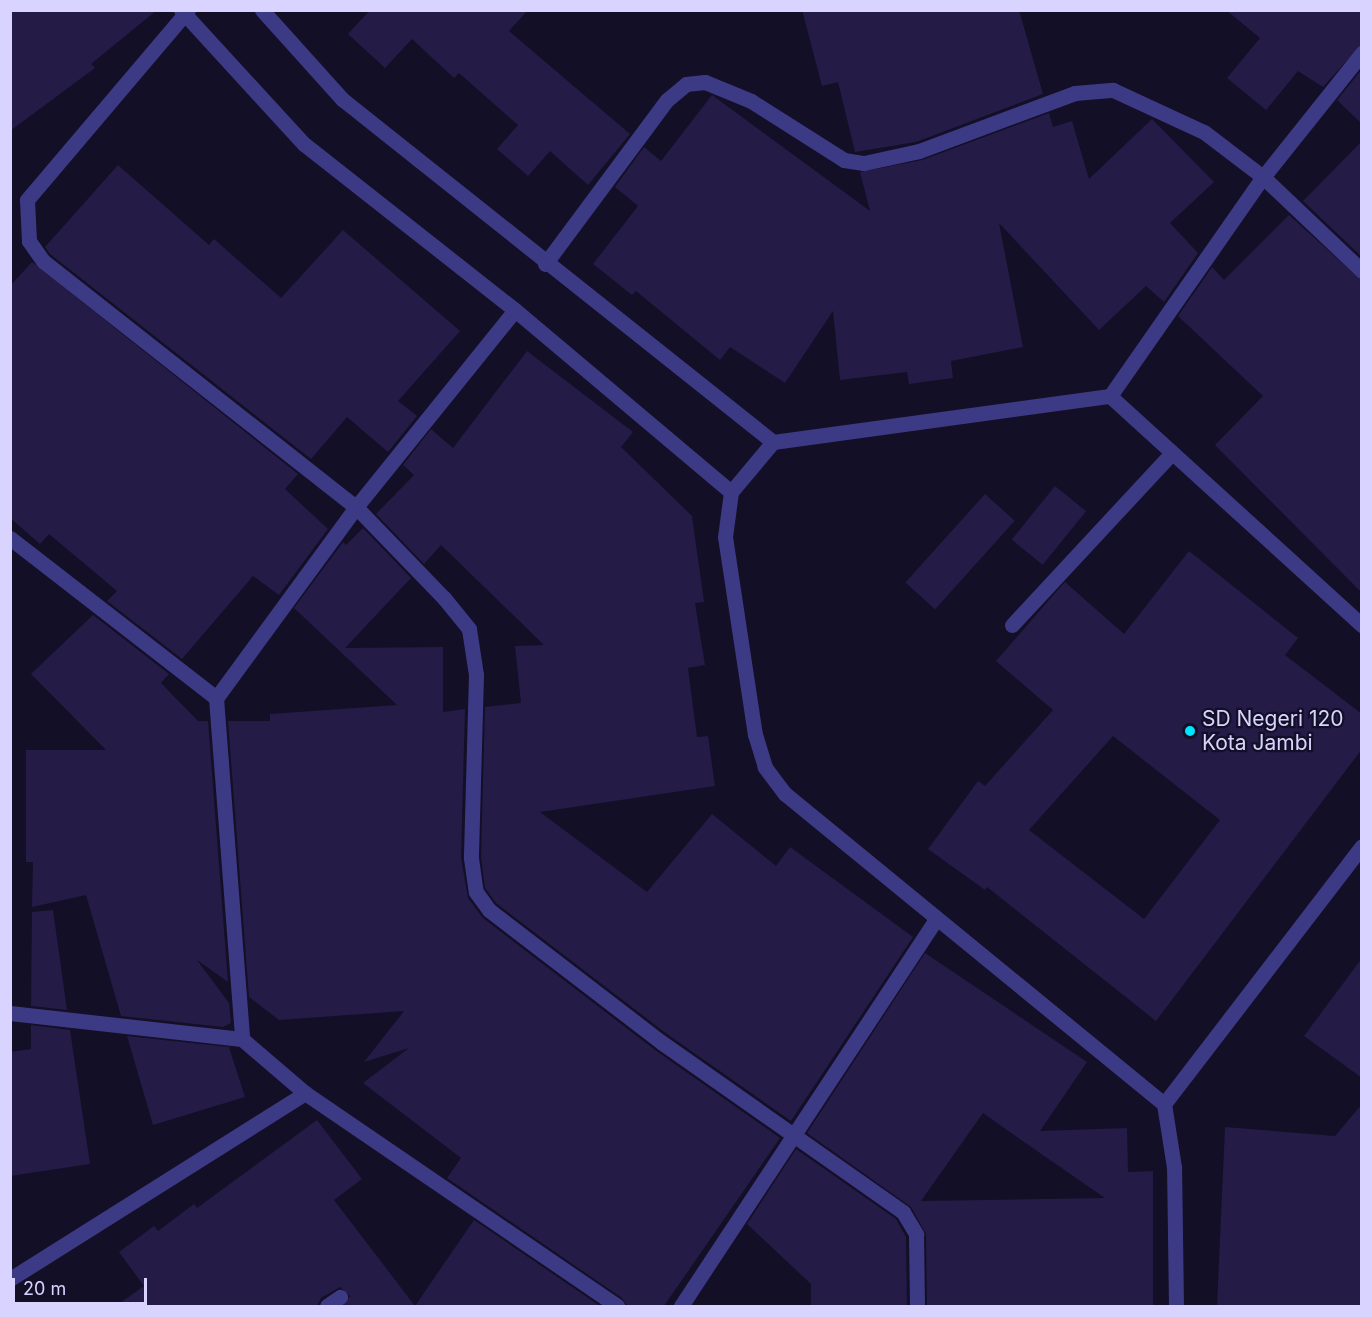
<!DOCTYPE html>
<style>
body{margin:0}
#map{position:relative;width:1372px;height:1317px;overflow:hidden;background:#130f26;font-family:Inter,sans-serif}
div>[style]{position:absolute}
.building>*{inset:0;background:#241b47;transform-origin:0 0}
.lane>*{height:15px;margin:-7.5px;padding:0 7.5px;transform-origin:7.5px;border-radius:7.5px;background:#3d3a85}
.street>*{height:15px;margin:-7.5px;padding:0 7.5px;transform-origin:7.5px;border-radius:7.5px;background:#3d3a85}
.dots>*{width:16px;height:16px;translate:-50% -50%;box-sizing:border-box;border:3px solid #130f26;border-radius:50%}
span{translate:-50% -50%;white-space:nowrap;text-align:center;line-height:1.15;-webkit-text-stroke:4.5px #130f26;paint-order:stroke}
.poi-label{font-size:21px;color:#d9d4ff}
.left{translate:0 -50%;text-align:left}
.frame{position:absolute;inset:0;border:12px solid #d9d4ff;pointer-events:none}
.scale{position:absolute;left:12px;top:1278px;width:135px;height:27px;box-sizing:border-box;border:3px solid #d9d4ff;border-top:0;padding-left:8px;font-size:18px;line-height:21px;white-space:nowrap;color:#d9d4ff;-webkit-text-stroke:4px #130f26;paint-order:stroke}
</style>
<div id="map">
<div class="building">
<i style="clip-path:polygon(10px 10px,157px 10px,91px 64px,95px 68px,10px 131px)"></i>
<i style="clip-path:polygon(370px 10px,528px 10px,509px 31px,630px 134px,588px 185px,550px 151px,528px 176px,497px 149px,518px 125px,459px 73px,454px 78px,412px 39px,385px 68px,348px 34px)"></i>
<i style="clip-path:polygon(802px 10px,1019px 10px,1043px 94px,916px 142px,855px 152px,838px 82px,822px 86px)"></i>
<i style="clip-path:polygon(1226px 10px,1362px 10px,1362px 44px,1323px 87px,1298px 71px,1266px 110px,1227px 78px,1260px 38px)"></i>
<i style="clip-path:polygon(1362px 69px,1362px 124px,1337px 100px)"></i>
<i style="clip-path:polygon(712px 95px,870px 211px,860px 172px,922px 160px,1049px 113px,1053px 127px,1072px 121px,1089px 179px,1152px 119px,1214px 182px,1170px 223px,1198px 253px,1164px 302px,1146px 286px,1099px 330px,999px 223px,1023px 347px,951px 361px,953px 378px,909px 384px,907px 372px,840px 380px,833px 311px,785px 383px,730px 347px,720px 360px,636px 291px,632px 295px,593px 264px,638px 206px,615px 187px,644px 147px,661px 161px)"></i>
<i style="clip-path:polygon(1362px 141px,1362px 257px,1303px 201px)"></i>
<i style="clip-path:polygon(118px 165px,209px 245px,214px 239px,281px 298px,343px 230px,460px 331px,398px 401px,417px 416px,388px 452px,347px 417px,311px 459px,50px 254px,45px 247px)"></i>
<i style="clip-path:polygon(1289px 215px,1362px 281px,1362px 593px,1215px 445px,1263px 396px,1178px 316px,1212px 267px,1224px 280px)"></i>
<i style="clip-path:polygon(32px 262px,298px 474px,285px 489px,328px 529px,279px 595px,253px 576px,182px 659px,107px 601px,117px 591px,49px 534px,40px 544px,10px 518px,10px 286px)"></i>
<i style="clip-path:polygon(527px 351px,633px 432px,621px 447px,692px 516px,704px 602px,695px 603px,705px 665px,688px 668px,697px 737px,708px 736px,715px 786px,540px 812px,647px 892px,712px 814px,776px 866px,790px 847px,913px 937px,791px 1121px,667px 1034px,496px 903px,485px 888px,481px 857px,485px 707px,521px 703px,515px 646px,544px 645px,441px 545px,424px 564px,376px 514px,414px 475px,403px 465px,431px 429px,453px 448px)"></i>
<i style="left:1055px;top:486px;width:40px;height:69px;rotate:39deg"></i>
<i style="left:985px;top:494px;width:40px;height:119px;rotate:42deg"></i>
<i style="clip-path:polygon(363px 528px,411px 578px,345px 648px,443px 647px,443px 712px,465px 709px,461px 858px,468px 898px,483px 918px,655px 1050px,780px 1138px,664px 1306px,627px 1306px,622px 1298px,447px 1178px,461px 1158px,363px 1083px,409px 1048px,364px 1062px,404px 1011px,279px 1020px,249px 997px,228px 721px,270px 721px,270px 714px,397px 705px,294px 608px,343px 542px,346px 545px)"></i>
<i style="clip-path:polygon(evenodd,1189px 551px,1298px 638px,1285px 655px,1362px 714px,1362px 749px,1156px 1021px,987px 887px,985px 890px,928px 849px,978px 781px,985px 786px,1053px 710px,996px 661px,1056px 592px,1065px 582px,1124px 634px,1189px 551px,1113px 736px,1220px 820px,1144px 919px,1029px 830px,1113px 736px)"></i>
<i style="clip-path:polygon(93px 615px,169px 674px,161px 683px,198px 721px,208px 721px,228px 982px,197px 960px,229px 1003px,231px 1023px,223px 1027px,121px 1016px,86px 895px,32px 907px,33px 862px,26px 862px,26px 750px,106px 750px,31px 674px)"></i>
<i style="clip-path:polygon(53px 910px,67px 1010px,31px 1006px,32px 912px)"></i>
<i style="clip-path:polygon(evenodd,925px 953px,1087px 1062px,1040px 1131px,1127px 1128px,1128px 1172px,1153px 1171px,1153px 1306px,927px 1306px,926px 1234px,911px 1207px,807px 1133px,925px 953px,983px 1113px,1024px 1142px,1105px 1198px,921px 1201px,983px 1113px)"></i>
<i style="clip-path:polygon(1362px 958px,1362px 1078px,1304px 1036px)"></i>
<i style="clip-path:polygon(31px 1025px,70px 1030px,90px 1164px,10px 1176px,10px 1052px,31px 1049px)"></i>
<i style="clip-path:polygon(127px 1036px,229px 1047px,245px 1097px,153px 1125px)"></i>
<i style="clip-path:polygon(1362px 1104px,1362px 1306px,1217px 1306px,1225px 1127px,1335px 1136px)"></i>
<i style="clip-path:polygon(317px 1120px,362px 1179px,334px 1200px,415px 1306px,343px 1306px,350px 1296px,340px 1287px,321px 1298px,317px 1306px,116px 1306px,144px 1286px,119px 1252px,154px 1226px,158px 1231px,194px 1204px,197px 1208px)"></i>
<i style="clip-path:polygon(796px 1149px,896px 1219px,906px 1237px,907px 1306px,811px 1306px,811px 1284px,747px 1224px)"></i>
<i style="clip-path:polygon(474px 1220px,600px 1306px,415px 1306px)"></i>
</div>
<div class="lane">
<i style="left:1012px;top:625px;width:235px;rotate:-47.1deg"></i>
</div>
<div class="street">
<i style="left:181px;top:10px;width:182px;rotate:47.5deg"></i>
<i style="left:304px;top:144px;width:268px;rotate:38.2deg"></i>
<i style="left:515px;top:310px;width:282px;rotate:40.1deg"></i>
<i style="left:188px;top:10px;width:249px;rotate:130.3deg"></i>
<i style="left:27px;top:200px;width:41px;rotate:87.2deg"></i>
<i style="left:29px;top:241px;width:24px;rotate:55deg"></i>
<i style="left:43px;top:261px;width:398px;rotate:38.2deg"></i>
<i style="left:356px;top:507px;width:127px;rotate:46deg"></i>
<i style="left:444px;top:598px;width:40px;rotate:51deg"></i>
<i style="left:469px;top:629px;width:47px;rotate:81.3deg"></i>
<i style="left:476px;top:675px;width:183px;rotate:91.6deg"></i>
<i style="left:471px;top:858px;width:34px;rotate:82deg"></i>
<i style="left:476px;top:892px;width:22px;rotate:54deg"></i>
<i style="left:489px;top:910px;width:217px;rotate:37.5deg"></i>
<i style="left:661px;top:1042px;width:296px;rotate:35.1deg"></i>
<i style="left:903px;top:1212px;width:26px;rotate:59deg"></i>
<i style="left:916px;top:1234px;width:72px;rotate:89.2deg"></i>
<i style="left:262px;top:10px;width:120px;rotate:48deg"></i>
<i style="left:342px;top:99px;width:551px;rotate:38.51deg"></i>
<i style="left:545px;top:264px;width:204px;rotate:-53.4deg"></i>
<i style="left:667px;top:100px;width:25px;rotate:-40deg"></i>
<i style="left:686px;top:84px;width:19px;rotate:-6deg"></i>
<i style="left:705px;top:82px;width:50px;rotate:22.4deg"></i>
<i style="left:751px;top:101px;width:110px;rotate:32.4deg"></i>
<i style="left:844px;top:160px;width:20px;rotate:9deg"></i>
<i style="left:864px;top:163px;width:56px;rotate:-12.3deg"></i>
<i style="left:919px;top:151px;width:166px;rotate:-20.4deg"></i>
<i style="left:1075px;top:93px;width:38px;rotate:-5deg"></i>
<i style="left:1113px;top:90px;width:100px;rotate:24.8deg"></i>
<i style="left:1204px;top:132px;width:74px;rotate:37.3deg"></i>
<i style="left:1263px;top:177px;width:137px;rotate:43.5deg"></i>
<i style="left:515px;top:310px;width:253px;rotate:128.9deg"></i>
<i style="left:356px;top:507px;width:237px;rotate:126.2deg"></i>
<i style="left:216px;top:698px;width:342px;rotate:85.6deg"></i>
<i style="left:242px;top:1039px;width:83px;rotate:40.6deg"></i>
<i style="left:305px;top:1093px;width:378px;rotate:34.3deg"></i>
<i style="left:1110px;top:396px;width:341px;rotate:42.3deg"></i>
<i style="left:10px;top:538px;width:261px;rotate:37.8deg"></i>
<i style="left:10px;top:1013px;width:233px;rotate:6.4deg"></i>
<i style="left:1164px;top:1104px;width:325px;rotate:-52.5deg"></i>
<i style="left:10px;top:1279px;width:349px;rotate:-32.2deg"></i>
<i style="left:327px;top:1306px;width:16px;rotate:-35deg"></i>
<i style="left:681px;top:1306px;width:463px;rotate:-56.6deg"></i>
<i style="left:1176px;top:1306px;width:139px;rotate:-90.8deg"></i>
<i style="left:1174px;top:1167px;width:64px;rotate:-99deg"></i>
<i style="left:1164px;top:1104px;width:490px;rotate:-140.7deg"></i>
<i style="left:785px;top:794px;width:34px;rotate:-127deg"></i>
<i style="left:765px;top:767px;width:34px;rotate:-107deg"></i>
<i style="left:755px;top:735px;width:200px;rotate:-98.6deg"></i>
<i style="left:725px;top:537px;width:45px;rotate:-82.4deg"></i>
<i style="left:731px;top:492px;width:65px;rotate:-50deg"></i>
<i style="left:773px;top:442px;width:340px;rotate:-7.8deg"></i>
<i style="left:1110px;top:396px;width:267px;rotate:-55.1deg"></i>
<i style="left:1263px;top:177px;width:159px;rotate:-51.4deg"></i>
</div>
<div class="dots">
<i style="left:1190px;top:731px;background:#00e5ff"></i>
</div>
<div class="poi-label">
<span class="left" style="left:1202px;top:731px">SD Negeri 120<br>Kota Jambi</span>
</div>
<div class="frame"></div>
<div class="scale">20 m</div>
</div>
